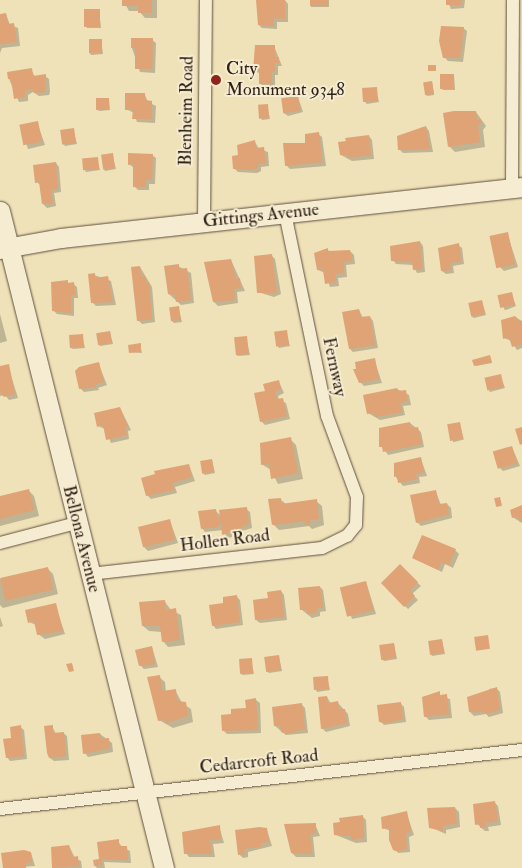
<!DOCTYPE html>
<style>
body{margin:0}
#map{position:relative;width:522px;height:868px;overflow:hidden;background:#efe1b8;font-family:"IM FELL Double Pica",serif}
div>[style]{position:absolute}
.shadow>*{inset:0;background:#0003;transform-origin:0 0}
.building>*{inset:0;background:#dfa376;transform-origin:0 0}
.roads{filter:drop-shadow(0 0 1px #5e503e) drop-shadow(0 0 1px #5e503e)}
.street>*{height:12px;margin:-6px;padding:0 6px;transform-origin:6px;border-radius:6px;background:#f5ecd1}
.secondary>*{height:19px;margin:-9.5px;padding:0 9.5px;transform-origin:9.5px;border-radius:9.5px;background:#f5ecd1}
.dots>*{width:14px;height:14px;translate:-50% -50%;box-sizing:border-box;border:2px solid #f5ecd1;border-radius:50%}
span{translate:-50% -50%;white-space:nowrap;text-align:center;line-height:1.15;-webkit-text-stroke:4px #f5ecd1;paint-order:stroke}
.poi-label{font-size:18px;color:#2e1f15}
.left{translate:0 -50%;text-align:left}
.street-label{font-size:18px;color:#2e1f15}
</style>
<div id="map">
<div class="shadow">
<i style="clip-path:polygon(123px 0,157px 0,157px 18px,145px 18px,139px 11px,129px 11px)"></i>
<i style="clip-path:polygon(257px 0,285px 0,288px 4px,288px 22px,277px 22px,277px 29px,262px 28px,259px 25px)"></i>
<i style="left:311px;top:0;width:18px;height:7px"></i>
<i style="clip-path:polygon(447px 0,465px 0,464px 8px,451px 9px)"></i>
<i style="clip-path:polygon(99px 10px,101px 28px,87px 28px,86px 26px)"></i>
<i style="clip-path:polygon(6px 14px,10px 25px,18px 28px,20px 46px,2px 48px,0 53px,0 15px)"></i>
<i style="clip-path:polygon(463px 28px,467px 31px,463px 62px,448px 61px,444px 57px)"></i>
<i style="clip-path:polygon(152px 40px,156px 43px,155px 73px,140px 72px,132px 48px)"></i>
<i style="clip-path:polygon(101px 41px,103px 54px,91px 55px,90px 53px)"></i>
<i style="clip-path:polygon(274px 46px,282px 66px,278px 66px,278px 75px,275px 75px,275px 87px,264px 87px,260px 83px,261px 74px,255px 71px)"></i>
<i style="clip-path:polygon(31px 69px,35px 77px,45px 76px,49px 79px,50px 92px,49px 95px,39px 96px,33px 92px,28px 95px,28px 101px,19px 102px,9px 79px)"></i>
<i style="clip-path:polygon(454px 75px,455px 90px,443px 90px,441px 88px)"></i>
<i style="clip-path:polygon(432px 82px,434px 95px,427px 96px,426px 94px)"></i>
<i style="clip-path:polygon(376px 89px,379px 102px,367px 104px,365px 102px)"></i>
<i style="clip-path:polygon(145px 95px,148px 102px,156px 106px,155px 123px,137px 122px,134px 113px,126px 109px)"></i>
<i style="clip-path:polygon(298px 97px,303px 112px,288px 116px,284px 113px)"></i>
<i style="clip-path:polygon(109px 99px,110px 110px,99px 111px,97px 109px)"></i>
<i style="clip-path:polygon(267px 105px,270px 119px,262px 120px,261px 118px)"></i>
<i style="clip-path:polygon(476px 112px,486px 126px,483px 130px,485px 147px,455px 152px,449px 146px)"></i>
<i style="clip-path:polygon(37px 122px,45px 145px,28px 149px,21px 125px)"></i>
<i style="clip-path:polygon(426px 127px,429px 131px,433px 152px,403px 153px,399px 149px,420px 128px)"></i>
<i style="clip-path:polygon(73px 129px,77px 144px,65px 146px,64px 145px)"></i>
<i style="clip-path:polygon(318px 134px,322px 137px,326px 166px,290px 169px,286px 165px)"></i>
<i style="clip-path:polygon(369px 136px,372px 140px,374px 159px,352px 161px,341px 155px)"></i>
<i style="clip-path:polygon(255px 142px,259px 149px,268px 152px,269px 166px,261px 167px,261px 171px,257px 173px,238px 172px,234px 168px,240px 156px)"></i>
<i style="clip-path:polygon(112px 154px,116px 169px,105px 171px,104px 169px)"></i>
<i style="clip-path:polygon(152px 155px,156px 158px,155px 184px,149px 184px,149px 190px,138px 190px,134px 186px,134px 168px,129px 164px)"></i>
<i style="clip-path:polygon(97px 158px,100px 170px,86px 172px,85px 171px)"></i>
<i style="clip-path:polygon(56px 163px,59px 167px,61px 192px,54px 193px,56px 206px,47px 208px,43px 204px,41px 185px,36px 182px)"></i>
<i style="clip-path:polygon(507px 233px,518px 267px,504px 271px,500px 267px)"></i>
<i style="clip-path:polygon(420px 242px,423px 246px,425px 272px,417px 273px,413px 265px,396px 264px,393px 260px)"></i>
<i style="clip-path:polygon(458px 245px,462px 248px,464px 264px,453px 266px,454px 273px,446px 274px,442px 271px)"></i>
<i style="clip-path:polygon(327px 249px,331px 253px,350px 251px,354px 255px,355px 264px,346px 265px,347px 277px,338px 278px,339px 286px,330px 287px,325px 273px,318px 270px,323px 250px)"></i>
<i style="clip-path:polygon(271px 255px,275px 259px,281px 294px,274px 297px,258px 292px)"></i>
<i style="clip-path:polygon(231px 260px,245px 291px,237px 292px,238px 303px,218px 306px,214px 302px)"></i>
<i style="clip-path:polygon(178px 266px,191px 273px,194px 303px,181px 305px,169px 294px)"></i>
<i style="clip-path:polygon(140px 267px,152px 287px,155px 322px,142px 324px,138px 320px)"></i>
<i style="clip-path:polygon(94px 275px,111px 281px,116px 305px,96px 306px,93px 303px)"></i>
<i style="clip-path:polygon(73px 284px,77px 287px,78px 298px,74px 298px,74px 316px,57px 314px,53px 310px)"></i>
<i style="left:511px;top:293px;width:14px;height:12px;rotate:69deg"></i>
<i style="clip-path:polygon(482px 301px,486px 315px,474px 318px,472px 317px)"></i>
<i style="clip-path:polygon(178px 307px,182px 322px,174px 323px,172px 321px)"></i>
<i style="clip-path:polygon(359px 310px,363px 318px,370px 317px,373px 321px,378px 348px,353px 352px,350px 349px)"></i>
<i style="clip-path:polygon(0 314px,7px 341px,0 343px)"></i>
<i style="clip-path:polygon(515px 317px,522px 321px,522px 348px,517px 350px,511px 341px,504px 338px)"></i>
<i style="clip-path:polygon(110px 332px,113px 344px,100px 346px,99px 345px)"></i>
<i style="clip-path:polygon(286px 332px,290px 346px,279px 348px,278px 346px)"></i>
<i style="clip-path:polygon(82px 335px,85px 348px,73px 349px,71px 348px)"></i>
<i style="clip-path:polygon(246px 338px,250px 355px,238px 356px,237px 355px)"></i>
<i style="clip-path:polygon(140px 345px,142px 353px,130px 352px)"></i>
<i style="clip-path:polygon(489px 356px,492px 363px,476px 366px,474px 361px)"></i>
<i style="clip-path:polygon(374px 359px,382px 383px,364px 386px,360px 382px)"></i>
<i style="clip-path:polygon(99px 365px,107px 385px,98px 388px,99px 390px,84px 392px,80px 388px)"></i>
<i style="clip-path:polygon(8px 366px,18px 398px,9px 400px,5px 395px,0 396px,0 368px)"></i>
<i style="clip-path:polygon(500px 375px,505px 388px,490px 392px,489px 391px)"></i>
<i style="clip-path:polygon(279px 382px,284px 393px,278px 396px,279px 400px,286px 403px,290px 419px,265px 425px,261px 421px,266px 392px)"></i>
<i style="clip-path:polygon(397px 389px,409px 395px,411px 405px,403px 406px,405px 415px,380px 420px,368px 413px)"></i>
<i style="clip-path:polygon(120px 408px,131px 430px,128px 431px,129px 439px,111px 443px,105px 429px,98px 426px)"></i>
<i style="clip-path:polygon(410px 423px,421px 432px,424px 447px,388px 455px,379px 441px)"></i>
<i style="left:460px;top:424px;width:16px;height:11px;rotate:76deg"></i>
<i style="clip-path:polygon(290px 439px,296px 445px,303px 479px,278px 484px,271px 470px,263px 465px,262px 444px)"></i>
<i style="clip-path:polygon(512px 447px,520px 466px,503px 471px,499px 467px)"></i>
<i style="clip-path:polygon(421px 459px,427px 476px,419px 477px,420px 483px,403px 486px,395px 476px)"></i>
<i style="clip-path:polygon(212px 460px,215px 473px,205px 475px,203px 473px)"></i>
<i style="clip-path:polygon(189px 465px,195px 481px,175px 487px,177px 493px,151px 499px,147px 495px,143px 479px)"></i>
<i style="clip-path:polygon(28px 490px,34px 496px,39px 516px,0 526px,0 497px)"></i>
<i style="clip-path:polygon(436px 492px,441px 505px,447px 504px,451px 508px,452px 518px,421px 526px,417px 522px)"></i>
<i style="clip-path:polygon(280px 499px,286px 504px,316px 501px,322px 506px,324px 525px,312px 529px,309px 526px,279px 530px,273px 524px)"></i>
<i style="clip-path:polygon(522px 507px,522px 523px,514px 518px)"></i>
<i style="clip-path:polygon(246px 509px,250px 512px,252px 528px,232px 534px,232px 537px,227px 538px,223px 530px,205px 532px,202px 528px,215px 510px,221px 516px)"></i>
<i style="clip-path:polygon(170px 521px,178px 543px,148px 551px,144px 547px)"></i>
<i style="clip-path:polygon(455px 550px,459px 554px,453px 568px,445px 564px,442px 572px,413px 558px)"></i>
<i style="clip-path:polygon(400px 566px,421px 586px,412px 594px,418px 600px,408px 609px,382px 583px)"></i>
<i style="clip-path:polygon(47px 568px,53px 574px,58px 594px,3px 608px,0 605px,0 579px)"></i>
<i style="clip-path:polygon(366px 582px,376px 614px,352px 619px,341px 588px)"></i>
<i style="clip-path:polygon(320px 587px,323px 590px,326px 611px,320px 612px,320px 616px,312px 618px,302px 610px)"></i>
<i style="clip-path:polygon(281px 591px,284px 595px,287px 620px,260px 623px,256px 620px,269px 599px)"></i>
<i style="clip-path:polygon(236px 596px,240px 600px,243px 625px,216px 629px,213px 625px,225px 604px)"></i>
<i style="clip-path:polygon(165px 602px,171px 610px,181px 615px,185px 645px,168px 647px,163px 641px,162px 632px,149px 631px,143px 626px)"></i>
<i style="clip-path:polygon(55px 604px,65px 634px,45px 639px,38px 634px,36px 625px,29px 622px)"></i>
<i style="clip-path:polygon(0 617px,3px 626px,0 627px)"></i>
<i style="clip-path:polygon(442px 640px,445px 654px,432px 656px,431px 654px)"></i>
<i style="clip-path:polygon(394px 644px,397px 659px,384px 661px,382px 659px)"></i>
<i style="clip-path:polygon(152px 647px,158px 667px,144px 669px,140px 665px)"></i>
<i style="clip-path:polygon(279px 657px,282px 671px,269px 673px,267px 671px)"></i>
<i style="clip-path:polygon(251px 660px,254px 674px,243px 675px,241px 674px)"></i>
<i style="clip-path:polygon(159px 677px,165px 682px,166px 692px,175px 690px,182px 703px,191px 709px,193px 722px,173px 728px,159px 720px)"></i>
<i style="clip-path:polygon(327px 677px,330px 690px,317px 692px,316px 690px)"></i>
<i style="clip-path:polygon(496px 688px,500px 692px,503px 713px,489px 717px,486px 714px,474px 716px,470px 712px,489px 694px,489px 689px)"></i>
<i style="clip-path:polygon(432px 694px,450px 699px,452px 718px,429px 720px,425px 716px)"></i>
<i style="clip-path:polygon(327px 697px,331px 704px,338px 703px,348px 714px,350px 726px,326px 732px,322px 728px)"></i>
<i style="clip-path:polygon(256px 700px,260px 703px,261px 733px,227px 734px,223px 730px)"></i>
<i style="clip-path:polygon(400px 703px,404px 707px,406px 722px,384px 725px,380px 721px)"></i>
<i style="clip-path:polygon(302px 705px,305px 708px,308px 733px,286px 735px,275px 726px)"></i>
<i style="clip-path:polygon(52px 726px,56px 734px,63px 733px,67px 736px,69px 760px,54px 761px,50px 758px)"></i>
<i style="clip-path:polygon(20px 727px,24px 730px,27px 759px,10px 761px,7px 757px)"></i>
<i style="clip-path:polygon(100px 734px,112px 743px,113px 752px,88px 757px,85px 753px)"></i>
<i style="clip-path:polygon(494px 802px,498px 806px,501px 825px,488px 827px,489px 831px,485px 831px,477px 824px)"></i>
<i style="clip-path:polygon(455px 808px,459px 812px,460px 827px,446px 830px,446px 834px,430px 827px)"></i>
<i style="clip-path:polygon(406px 812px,414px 835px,409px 837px,410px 852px,398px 853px,391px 831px,383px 828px)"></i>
<i style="clip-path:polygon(362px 816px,366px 820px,367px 842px,356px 843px,336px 835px,341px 824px)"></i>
<i style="clip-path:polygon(315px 824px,320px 836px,313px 837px,315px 857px,296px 857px,292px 853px)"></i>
<i style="clip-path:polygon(219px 826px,224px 843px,213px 844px,215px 857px,189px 857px,186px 853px)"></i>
<i style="clip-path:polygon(267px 830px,272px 846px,248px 852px,248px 857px,243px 858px,239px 854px,236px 831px)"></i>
<i style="clip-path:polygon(118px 841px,122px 847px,130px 851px,131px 863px,104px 862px,105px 868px,97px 868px,95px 866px,100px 860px,98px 843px)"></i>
<i style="clip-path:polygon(69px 846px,75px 858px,81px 861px,82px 868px,53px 868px,52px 848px)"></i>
<i style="clip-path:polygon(31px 853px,35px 866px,4px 868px)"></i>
</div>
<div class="building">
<i style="clip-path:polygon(122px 0,152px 0,152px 13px,138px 13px,138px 6px,122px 6px)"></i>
<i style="clip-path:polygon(256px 0,285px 0,285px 19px,274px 18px,274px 26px,258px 25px)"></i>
<i style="left:310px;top:0;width:18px;height:6px"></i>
<i style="left:446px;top:0;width:15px;height:5px"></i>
<i style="left:84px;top:9px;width:16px;height:18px"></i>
<i style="clip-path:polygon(6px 13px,8px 24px,14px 23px,17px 42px,0 44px,0 14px)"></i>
<i style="clip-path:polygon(441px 26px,464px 27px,460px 58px,443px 58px,439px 41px)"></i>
<i style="clip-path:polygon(131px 38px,153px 38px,152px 69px,135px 69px,135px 48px,131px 48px)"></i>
<i style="left:102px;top:39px;width:14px;height:13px;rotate:90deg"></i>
<i style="clip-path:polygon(255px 45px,275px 45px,275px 57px,279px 57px,279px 63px,275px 63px,275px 71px,272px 72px,272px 84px,259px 84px,259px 71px,253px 71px)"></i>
<i style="left:428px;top:65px;width:8px;height:6px"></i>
<i style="clip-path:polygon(32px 68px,33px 76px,46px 74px,45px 92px,34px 93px,33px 89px,29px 89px,25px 91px,25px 97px,14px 99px,11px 79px,8px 79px,7px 72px)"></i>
<i style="left:440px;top:74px;width:14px;height:15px"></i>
<i style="left:432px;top:81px;width:13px;height:9px;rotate:81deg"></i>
<i style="left:377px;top:87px;width:14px;height:15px;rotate:86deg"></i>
<i style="clip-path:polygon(125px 93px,145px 93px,145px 100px,152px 101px,152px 119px,132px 119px,133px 110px,125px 110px)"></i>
<i style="left:298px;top:96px;width:15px;height:17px;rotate:82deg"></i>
<i style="left:96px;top:98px;width:13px;height:12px"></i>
<i style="left:268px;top:104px;width:14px;height:10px;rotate:86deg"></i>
<i style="clip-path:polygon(454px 111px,476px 111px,477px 120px,481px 119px,481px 124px,478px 125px,480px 142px,448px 147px,443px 113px)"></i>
<i style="left:38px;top:121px;width:21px;height:19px;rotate:79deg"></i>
<i style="clip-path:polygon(426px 126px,430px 149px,398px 150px,397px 136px)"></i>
<i style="left:74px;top:128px;width:15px;height:14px;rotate:82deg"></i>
<i style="clip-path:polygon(319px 132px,322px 162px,285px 166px,283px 143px,305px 143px,305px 134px)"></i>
<i style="clip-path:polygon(369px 135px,371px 155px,347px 158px,347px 155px,340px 155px,338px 142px,346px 141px,345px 138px)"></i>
<i style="clip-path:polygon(255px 140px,256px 148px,264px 147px,266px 163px,258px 164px,258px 168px,253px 170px,233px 169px,232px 156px,238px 155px,237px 145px)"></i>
<i style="left:113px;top:153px;width:15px;height:12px;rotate:82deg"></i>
<i style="clip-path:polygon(128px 153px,153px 154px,152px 180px,146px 180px,146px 187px,133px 187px,133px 164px,128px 165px)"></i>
<i style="left:98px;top:157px;width:12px;height:16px;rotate:85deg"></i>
<i style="clip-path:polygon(56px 162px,58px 189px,51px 190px,53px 203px,42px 204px,39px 182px,35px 183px,33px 165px)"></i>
<i style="left:508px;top:232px;width:33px;height:19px;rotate:78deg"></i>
<i style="clip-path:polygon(420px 241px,422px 269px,413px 270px,412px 262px,391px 261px,390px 246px)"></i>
<i style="clip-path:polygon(459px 243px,461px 261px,450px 263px,451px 270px,441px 271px,438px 248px)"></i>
<i style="clip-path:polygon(328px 248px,328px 251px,350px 250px,352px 261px,343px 262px,344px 273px,335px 274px,336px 282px,325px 284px,323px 270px,317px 270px,314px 253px)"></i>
<i style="clip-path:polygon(272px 254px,277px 293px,257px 293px,254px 256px)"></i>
<i style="clip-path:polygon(231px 259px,236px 279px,240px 278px,241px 288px,234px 289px,235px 300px,213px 302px,204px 262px)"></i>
<i style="clip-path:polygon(179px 264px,179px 269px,187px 268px,191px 300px,176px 302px,175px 295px,168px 294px,164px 266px)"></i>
<i style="clip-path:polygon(140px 266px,141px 276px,145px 276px,146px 283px,149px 282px,152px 319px,137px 321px,131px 267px)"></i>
<i style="clip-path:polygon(95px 273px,95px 278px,108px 276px,113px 302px,91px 303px,88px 274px)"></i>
<i style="clip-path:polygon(68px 280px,68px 283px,74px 282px,75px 289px,75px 295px,71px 295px,71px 313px,52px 311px,51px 282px)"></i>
<i style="left:512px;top:292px;width:13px;height:15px;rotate:77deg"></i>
<i style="left:482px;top:300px;width:14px;height:14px;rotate:78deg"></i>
<i style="left:179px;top:306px;width:14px;height:10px;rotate:82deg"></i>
<i style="clip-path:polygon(359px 309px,361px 317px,370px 316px,375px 345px,349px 349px,342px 312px)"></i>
<i style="clip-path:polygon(515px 316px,522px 323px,522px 344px,512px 347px,509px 337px,503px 339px,501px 320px)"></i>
<i style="left:287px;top:330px;width:15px;height:13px;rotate:82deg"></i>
<i style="left:110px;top:331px;width:12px;height:14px;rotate:81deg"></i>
<i style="left:83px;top:334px;width:13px;height:14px;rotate:86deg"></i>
<i style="left:247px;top:336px;width:18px;height:13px;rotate:84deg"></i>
<i style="clip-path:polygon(141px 343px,141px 352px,129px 353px,128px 345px)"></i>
<i style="clip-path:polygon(490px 355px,492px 362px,474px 366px,472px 360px)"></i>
<i style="clip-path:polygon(375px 358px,379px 379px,359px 383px,353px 369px,356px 369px,355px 362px)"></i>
<i style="clip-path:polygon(99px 362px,104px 382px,96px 384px,96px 387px,79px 389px,75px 371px,79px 367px)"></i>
<i style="clip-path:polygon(9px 364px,15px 394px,4px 397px,0 392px,0 366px)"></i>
<i style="left:501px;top:374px;width:13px;height:17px;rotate:77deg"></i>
<i style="clip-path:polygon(279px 380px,281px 389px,275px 392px,277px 399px,283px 398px,287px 416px,260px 422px,254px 393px,265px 391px,263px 384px)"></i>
<i style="clip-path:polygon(397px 388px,398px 391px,406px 390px,408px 401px,400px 403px,402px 412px,375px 417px,374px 413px,367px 414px,363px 395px)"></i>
<i style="clip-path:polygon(120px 407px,128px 427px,125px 427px,127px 435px,106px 440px,103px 425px,97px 427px,94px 413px)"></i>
<i style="clip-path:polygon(410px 422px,411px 428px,418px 427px,422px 444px,383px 452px,382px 447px,379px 447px,379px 428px)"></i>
<i style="left:460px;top:422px;width:17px;height:13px;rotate:80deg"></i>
<i style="clip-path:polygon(522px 427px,522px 444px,520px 445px,515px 429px)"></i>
<i style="clip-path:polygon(291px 437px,298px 473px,271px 479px,269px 464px,261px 465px,260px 443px)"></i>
<i style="left:512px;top:446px;width:18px;height:20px;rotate:74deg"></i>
<i style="clip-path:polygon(421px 457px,424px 472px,416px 474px,417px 479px,398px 483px,397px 476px,394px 477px,394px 463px)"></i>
<i style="left:212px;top:459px;width:13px;height:12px;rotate:81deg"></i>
<i style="clip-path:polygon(189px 464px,192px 477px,172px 483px,174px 490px,146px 496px,141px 478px,155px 474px,154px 471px)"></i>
<i style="clip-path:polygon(29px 489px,34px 510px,0 519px,0 496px)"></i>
<i style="clip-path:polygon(436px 490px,439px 504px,447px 503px,449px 514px,416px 523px,410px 495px)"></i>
<i style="left:500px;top:497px;width:9px;height:6px;rotate:77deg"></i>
<i style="clip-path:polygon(281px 498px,281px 504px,317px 499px,319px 519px,310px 520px,311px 524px,305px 525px,305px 521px,272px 525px,268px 499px)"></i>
<i style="clip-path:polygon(522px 505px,522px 522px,520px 522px,518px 517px,512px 518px,510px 510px)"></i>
<i style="clip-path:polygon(247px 507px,249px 524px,243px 525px,243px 528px,222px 535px,221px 522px,218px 527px,201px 529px,198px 511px,216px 509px,217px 517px,220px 517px,219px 510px)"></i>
<i style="left:170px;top:519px;width:21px;height:33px;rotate:76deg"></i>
<i style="clip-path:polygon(422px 535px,456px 549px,449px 565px,441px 562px,438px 570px,412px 558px)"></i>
<i style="clip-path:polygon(400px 564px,418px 582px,410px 590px,415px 596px,404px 607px,381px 583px)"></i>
<i style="left:48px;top:567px;width:23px;height:49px;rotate:77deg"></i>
<i style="left:366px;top:581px;width:30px;height:27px;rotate:76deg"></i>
<i style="clip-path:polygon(320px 586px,323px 608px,317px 608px,317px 613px,307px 614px,306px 610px,300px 610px,298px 588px)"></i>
<i style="clip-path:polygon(281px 590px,284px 617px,255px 620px,253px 600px,268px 598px,267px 592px)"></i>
<i style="clip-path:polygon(237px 595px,240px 622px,212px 626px,209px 605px,223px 603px,223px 597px)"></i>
<i style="clip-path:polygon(165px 600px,166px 610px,176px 608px,180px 640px,162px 642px,160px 626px,142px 626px,139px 602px)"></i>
<i style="clip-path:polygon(56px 603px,63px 631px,37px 635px,34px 621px,28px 623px,25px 610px)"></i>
<i style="left:488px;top:635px;width:14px;height:14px;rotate:82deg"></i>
<i style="left:442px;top:639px;width:14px;height:14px;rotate:82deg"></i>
<i style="left:394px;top:643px;width:15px;height:15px;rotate:82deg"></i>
<i style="clip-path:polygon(152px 646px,155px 664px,139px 666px,135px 650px)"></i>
<i style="left:279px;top:655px;width:15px;height:15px;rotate:82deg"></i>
<i style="left:252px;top:658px;width:15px;height:13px;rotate:86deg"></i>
<i style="clip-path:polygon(72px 663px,74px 671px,69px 672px,66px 664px)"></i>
<i style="clip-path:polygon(160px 675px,162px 691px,176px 689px,177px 701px,186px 702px,188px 716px,166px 723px,165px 720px,158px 721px,147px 677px)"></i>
<i style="left:328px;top:676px;width:13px;height:15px;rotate:86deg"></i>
<i style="clip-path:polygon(497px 687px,500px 710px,484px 714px,484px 711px,469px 712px,467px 697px)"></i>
<i style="clip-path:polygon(440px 691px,440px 695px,447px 694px,449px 714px,424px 717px,422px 697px)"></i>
<i style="clip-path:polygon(327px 696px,328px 703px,338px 701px,339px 709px,345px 709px,347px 723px,321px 729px,318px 697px)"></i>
<i style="clip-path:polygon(256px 698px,258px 730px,222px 731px,221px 715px,231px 714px,231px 709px,246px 708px,245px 700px)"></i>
<i style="clip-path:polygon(401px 702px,403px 719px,388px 723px,379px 722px,377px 705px)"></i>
<i style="clip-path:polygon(302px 703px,305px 729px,286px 734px,281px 732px,280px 726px,274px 726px,272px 707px)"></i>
<i style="clip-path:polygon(21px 725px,24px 756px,6px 758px,3px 739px,11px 738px,10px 727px)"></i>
<i style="clip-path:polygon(53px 725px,53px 733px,64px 732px,66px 756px,49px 758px,47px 753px,44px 726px)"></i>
<i style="clip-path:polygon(100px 733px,101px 739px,109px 738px,110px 748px,83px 754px,81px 735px)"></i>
<i style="clip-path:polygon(495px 801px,498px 821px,485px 823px,486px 827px,480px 828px,480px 824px,475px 825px,473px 804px)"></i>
<i style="clip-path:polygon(455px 807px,457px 823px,443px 826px,443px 831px,429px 828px,427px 808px)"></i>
<i style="clip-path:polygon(407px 811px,411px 831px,406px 834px,407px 848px,398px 852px,393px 850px,389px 840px,389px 828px,382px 829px,381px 817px)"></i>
<i style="clip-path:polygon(363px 815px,364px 838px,351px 840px,351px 836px,334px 835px,333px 823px,340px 822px,339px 818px)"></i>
<i style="clip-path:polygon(316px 823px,316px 833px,310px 834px,312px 854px,291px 853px,284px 824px)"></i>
<i style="clip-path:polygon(220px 825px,221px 839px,210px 840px,212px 854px,184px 854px,182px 832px)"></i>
<i style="clip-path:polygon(259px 827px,267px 828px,269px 842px,261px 843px,261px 847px,244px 849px,245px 854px,238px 855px,235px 830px)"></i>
<i style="clip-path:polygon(119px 839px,119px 846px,127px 846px,128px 860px,101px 859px,102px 865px,94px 866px,93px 860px,99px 859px,97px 842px)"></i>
<i style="clip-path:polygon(69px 845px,73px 857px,78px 856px,79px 866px,52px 868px,51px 847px)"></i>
<i style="clip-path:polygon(24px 850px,31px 852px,32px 862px,26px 863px,26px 868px,3px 868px,1px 853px)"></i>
</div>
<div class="roads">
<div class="street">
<i style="left:512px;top:188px;width:188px;rotate:-89.7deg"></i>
<i style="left:204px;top:222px;width:222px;rotate:-89.5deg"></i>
<i style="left:0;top:543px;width:79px;rotate:-14.7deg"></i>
<i style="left:90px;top:574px;width:233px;rotate:-6.4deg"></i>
<i style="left:322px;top:548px;width:28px;rotate:-26deg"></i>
<i style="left:347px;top:536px;width:14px;rotate:-51deg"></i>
<i style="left:356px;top:525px;width:28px;rotate:-88deg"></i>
<i style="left:357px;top:497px;width:86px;rotate:-110.3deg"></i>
<i style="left:327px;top:416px;width:206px;rotate:-101.7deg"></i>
<i style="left:0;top:809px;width:525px;rotate:-6.45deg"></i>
</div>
<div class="secondary">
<i style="left:0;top:211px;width:677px;rotate:75.98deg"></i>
<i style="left:0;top:249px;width:62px;rotate:-10.2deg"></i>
<i style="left:61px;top:238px;width:464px;rotate:-6.3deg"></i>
</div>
</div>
<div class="dots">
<i style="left:216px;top:80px;background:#8f2418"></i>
</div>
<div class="poi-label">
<span class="left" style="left:226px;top:80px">City<br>Monument 9348</span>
</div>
<div class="street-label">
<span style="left:187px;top:111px;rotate:-89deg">Blenheim Road</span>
<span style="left:261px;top:216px;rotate:-6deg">Gittings Avenue</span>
<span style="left:334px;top:367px;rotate:78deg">Fernway</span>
<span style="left:81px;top:539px;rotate:76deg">Bellona Avenue</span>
<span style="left:225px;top:541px;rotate:-7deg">Hollen Road</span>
<span style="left:259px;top:762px;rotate:-6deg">Cedarcroft Road</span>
</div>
</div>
